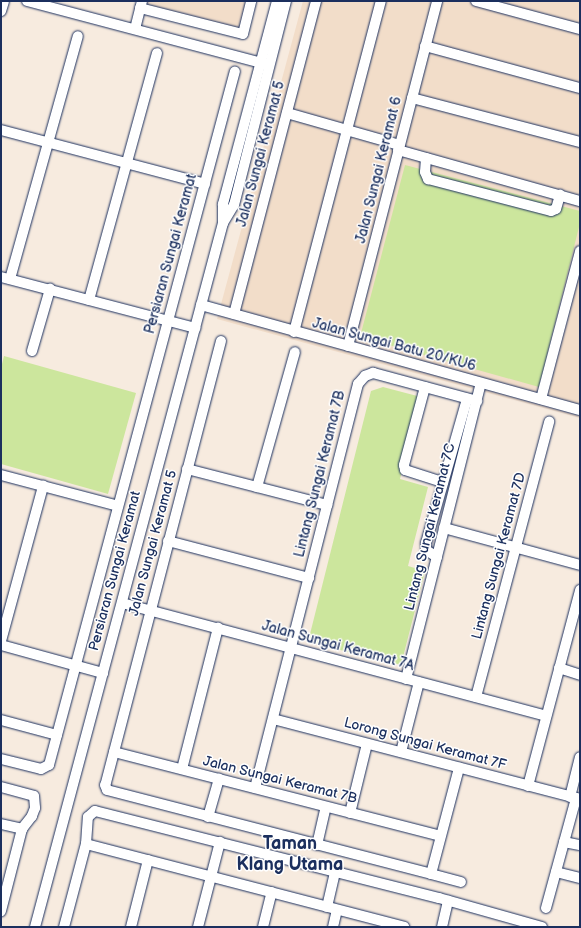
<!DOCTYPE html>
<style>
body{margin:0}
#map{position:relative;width:581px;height:928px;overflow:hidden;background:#f7ebdf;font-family:"Balsamiq Sans",sans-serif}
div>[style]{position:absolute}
.built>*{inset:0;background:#f2ddc9}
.green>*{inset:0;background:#cce69d}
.roads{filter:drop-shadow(0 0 1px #1b2f5e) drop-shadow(0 0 1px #1b2f5e)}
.minor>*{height:10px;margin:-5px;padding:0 5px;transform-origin:5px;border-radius:5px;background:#fff}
span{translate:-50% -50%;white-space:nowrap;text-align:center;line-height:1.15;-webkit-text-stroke:3px #fff;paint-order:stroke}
.street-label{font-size:14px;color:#1b2f5e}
.district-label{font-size:18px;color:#1b2f5e;font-weight:700}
.frame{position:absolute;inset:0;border:2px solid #1b2f5e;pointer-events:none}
</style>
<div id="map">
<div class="built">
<i style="clip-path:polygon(145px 1px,249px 1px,241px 31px,143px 6px)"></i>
<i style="clip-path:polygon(303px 1px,580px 1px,580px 418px,217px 319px)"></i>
</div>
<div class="green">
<i style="clip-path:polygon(405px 165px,580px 211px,580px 223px,539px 387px,360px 337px)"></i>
<i style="clip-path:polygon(4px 356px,136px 393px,108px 494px,1px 464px,1px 368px)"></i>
<i style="clip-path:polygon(383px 387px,421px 397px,400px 479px,428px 487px,408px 566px,425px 571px,401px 665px,308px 642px,371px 391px)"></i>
</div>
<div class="roads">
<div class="minor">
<i style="left:27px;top:1px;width:250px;rotate:14.8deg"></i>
<i style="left:476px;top:1px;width:108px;rotate:15.1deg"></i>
<i style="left:140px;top:8px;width:106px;rotate:14.2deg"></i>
<i style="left:243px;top:34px;width:34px;rotate:-76deg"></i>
<i style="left:1px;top:11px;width:10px;rotate:-73deg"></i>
<i style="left:135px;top:29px;width:29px;rotate:-76deg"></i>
<i style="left:425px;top:46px;width:161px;rotate:15.2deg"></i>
<i style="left:412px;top:98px;width:174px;rotate:14.7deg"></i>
<i style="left:287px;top:113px;width:116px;rotate:15.9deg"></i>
<i style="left:1px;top:130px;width:211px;rotate:14.8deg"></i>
<i style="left:398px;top:150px;width:189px;rotate:15.7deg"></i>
<i style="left:426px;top:158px;width:14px;rotate:94deg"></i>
<i style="left:425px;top:172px;width:8px;rotate:67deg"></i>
<i style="left:428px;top:179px;width:127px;rotate:14.6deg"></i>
<i style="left:551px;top:211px;width:5px;rotate:-22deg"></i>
<i style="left:556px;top:209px;width:15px;rotate:-74deg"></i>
<i style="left:223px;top:223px;width:21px;rotate:-59deg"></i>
<i style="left:234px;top:205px;width:211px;rotate:-75.7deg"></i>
<i style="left:1px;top:277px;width:201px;rotate:14.7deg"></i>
<i style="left:10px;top:279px;width:252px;rotate:-74.4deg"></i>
<i style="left:89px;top:300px;width:256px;rotate:-74.6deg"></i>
<i style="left:201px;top:305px;width:393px;rotate:15.5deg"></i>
<i style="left:234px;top:314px;width:324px;rotate:-75.3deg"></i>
<i style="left:294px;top:332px;width:342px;rotate:-75.3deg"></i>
<i style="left:221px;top:341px;width:459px;rotate:104.6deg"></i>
<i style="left:105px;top:785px;width:5px;rotate:68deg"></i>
<i style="left:107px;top:790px;width:335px;rotate:14.5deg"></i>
<i style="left:431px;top:874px;width:110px;rotate:-75.2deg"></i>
<i style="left:348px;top:346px;width:356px;rotate:-75.5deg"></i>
<i style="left:32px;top:351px;width:65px;rotate:-73.8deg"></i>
<i style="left:425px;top:387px;width:81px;rotate:105.1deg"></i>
<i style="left:404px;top:465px;width:5px;rotate:79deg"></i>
<i style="left:405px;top:470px;width:40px;rotate:18deg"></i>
<i style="left:541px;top:399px;width:153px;rotate:-75.2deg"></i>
<i style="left:187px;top:469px;width:145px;rotate:14.4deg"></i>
<i style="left:1px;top:475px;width:121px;rotate:14.8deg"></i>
<i style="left:257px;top:487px;width:140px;rotate:-74.3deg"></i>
<i style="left:444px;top:528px;width:141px;rotate:15.2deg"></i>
<i style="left:168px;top:541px;width:146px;rotate:14.7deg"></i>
<i style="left:437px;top:557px;width:13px;rotate:-148deg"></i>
<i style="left:426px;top:550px;width:7px;rotate:-90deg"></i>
<i style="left:426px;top:543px;width:150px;rotate:-74.1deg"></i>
<i style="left:122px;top:603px;width:439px;rotate:14.9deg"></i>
<i style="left:1px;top:641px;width:161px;rotate:-74.8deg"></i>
<i style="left:1px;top:645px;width:106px;rotate:15.4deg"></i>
<i style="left:559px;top:668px;width:22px;rotate:18deg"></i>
<i style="left:406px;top:679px;width:305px;rotate:-75.8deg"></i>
<i style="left:476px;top:697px;width:285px;rotate:-75.1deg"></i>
<i style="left:273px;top:719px;width:317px;rotate:14.6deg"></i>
<i style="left:1px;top:720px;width:58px;rotate:15deg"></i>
<i style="left:114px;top:752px;width:337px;rotate:14.4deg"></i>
<i style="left:401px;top:752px;width:72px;rotate:-75.6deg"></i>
<i style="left:1px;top:759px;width:41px;rotate:14deg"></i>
<i style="left:41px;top:769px;width:9px;rotate:-27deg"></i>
<i style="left:49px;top:765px;width:718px;rotate:-75deg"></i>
<i style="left:182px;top:769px;width:146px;rotate:-75.7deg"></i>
<i style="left:528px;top:786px;width:203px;rotate:-75.1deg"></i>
<i style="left:1px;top:787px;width:34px;rotate:15deg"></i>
<i style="left:34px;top:796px;width:12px;rotate:85deg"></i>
<i style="left:35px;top:808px;width:9px;rotate:111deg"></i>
<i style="left:32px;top:816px;width:16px;rotate:128deg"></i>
<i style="left:22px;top:829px;width:85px;rotate:104.4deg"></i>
<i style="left:255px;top:788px;width:417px;rotate:-75.7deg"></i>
<i style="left:358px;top:384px;width:11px;rotate:-49deg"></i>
<i style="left:365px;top:376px;width:9px;rotate:-21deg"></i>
<i style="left:373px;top:373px;width:108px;rotate:15.1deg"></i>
<i style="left:570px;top:797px;width:41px;rotate:-76deg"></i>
<i style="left:350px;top:813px;width:71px;rotate:-76.2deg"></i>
<i style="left:208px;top:817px;width:40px;rotate:-74deg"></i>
<i style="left:1px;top:824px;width:22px;rotate:13deg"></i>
<i style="left:564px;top:842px;width:16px;rotate:11deg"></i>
<i style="left:86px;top:844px;width:329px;rotate:14.6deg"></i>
<i style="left:317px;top:845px;width:39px;rotate:-77deg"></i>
<i style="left:556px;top:872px;width:25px;rotate:14deg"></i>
<i style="left:431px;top:874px;width:31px;rotate:15deg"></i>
<i style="left:327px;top:907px;width:36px;rotate:-77deg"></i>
<i style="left:546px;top:908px;width:114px;rotate:-74.7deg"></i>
<i style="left:35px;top:927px;width:729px;rotate:-75.05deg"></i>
<i style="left:223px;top:223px;width:19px;rotate:-90deg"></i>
<i style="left:223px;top:204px;width:210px;rotate:-75.1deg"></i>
<i style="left:64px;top:927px;width:86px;rotate:-75.2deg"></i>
<i style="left:86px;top:844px;width:27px;rotate:-86deg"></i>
<i style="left:88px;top:817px;width:9px;rotate:-41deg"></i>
<i style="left:95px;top:811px;width:355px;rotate:14.2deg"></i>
<i style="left:439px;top:898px;width:107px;rotate:15.7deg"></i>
<i style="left:131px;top:927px;width:69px;rotate:-75.8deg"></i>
<i style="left:198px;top:927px;width:88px;rotate:-75.5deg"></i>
<i style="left:263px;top:927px;width:36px;rotate:-76deg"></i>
<i style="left:333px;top:927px;width:17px;rotate:-77deg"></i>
<i style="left:442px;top:927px;width:27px;rotate:-77deg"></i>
</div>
</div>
<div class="street-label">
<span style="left:261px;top:154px;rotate:-75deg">Jalan Sungai Keramat 5</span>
<span style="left:379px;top:170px;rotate:-76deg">Jalan Sungai Keramat 6</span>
<span style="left:171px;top:254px;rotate:-75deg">Persiaran Sungai Keramat</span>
<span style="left:394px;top:345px;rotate:15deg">Jalan Sungai Batu 20/KU6</span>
<span style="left:320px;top:474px;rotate:-76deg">Lintang Sungai Keramat 7B</span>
<span style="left:430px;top:527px;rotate:-76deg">Lintang Sungai Keramat 7C</span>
<span style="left:153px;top:543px;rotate:-75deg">Jalan Sungai Keramat 5</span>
<span style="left:499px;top:556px;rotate:-75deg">Lintang Sungai Keramat 7D</span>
<span style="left:115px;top:571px;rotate:-75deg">Persiaran Sungai Keramat</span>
<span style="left:338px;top:646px;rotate:15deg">Jalan Sungai Keramat 7A</span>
<span style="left:425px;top:744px;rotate:15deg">Lorong Sungai Keramat 7F</span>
<span style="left:280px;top:780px;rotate:14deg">Jalan Sungai Keramat 7B</span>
</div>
<div class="district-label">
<span style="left:290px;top:855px">Taman<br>Klang Utama</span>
</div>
<div class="frame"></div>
</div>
